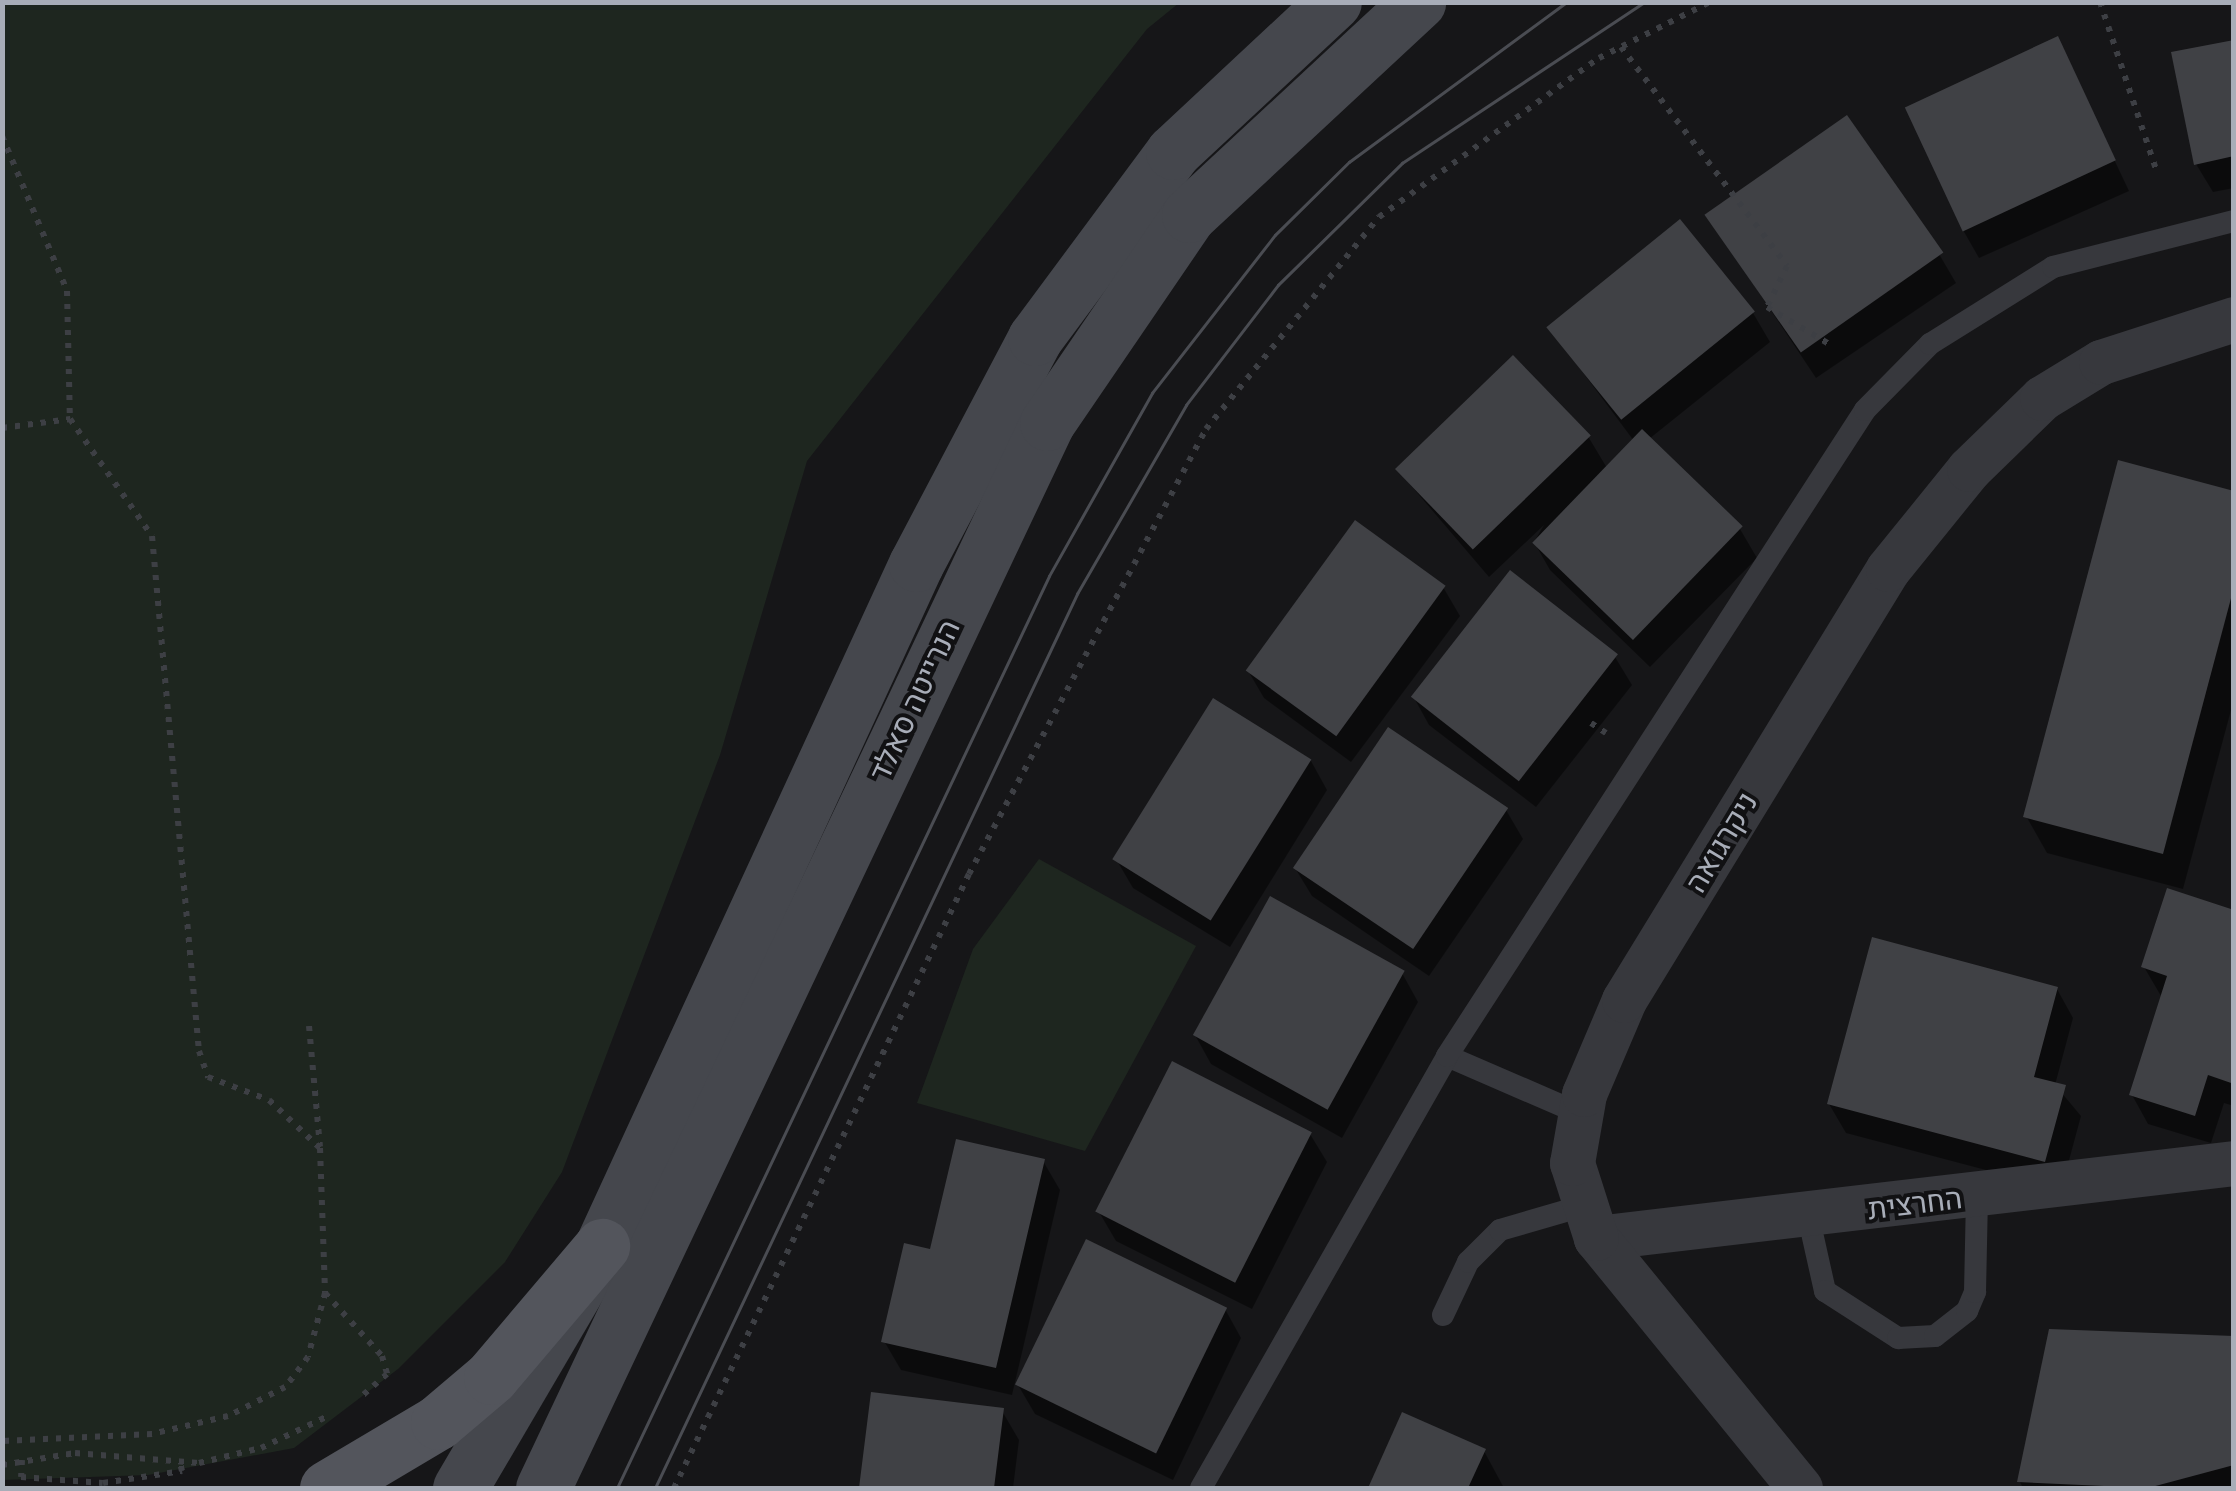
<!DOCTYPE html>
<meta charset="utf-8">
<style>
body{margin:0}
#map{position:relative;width:2236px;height:1491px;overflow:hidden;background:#161618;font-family:Ubuntu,Heebo,sans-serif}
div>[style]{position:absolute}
.green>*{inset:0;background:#1e261f}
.shadow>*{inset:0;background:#0007}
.building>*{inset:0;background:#404145;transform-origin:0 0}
.path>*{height:6px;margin-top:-3px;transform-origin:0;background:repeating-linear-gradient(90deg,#3d3f44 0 5px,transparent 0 13px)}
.lane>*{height:22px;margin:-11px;padding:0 11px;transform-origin:11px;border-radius:11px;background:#37383d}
.street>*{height:45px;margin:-22.5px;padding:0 22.5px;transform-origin:22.5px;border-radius:22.5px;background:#37383d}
.secondary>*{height:55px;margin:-27.5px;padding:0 27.5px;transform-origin:27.5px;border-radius:27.5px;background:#45474d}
.primary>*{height:55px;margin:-27.5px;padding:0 27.5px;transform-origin:27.5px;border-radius:27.5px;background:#53555c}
.tram>*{height:2.5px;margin:-1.25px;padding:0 1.25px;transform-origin:1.25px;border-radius:1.25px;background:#4a4c52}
span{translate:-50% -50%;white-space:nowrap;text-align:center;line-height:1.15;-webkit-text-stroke:8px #111113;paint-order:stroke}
.street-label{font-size:30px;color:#a8adb8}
.frame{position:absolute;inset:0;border:5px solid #a8adb8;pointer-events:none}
</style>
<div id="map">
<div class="green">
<i style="clip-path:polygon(2px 3px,1179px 3px,1147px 29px,807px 461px,720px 755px,562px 1172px,505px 1262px,398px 1369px,294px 1448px,148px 1475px,3px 1480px)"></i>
<i style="clip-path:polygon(1039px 859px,1196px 946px,1085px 1151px,917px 1103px,973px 949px)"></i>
</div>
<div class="shadow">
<i style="clip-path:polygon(2057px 39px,2129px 191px,1979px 258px,1963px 230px)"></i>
<i style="clip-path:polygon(2234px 42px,2234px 188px,2213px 192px,2196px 164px)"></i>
<i style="clip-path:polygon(1706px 213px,1939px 254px,1956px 283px,1816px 378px)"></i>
<i style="clip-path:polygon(1753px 313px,1770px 342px,1649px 439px,1740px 529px,1757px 558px,1650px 667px,1550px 570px,1534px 542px,1544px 525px,1489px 577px,1396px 468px,1589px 438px,1607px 468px,1634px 441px,1549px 327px)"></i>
<i style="clip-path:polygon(2234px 493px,2234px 699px,2183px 889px,2047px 853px,2026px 816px)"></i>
<i style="clip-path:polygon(1443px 587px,1460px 616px,1351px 762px,1264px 698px,1247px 669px)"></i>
<i style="clip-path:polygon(1615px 657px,1632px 685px,1536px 807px,1429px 725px,1413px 696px)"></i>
<i style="clip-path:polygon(1214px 701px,1311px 761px,1327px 790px,1230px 947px,1133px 888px,1116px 859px)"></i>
<i style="clip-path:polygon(1506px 810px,1523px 839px,1429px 976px,1312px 896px,1295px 868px)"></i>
<i style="clip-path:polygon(2234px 912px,2234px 1106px,2224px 1103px,2211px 1143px,2148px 1124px,2132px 1095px,2161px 996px,2144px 967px)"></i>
<i style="clip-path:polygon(1402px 973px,1418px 1002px,1342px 1138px,1211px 1064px,1195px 1035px)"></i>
<i style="clip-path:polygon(2057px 989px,2073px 1018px,2055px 1085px,2081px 1116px,2061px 1190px,1846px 1133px,1829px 1104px)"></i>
<i style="clip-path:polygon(1310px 1134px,1327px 1162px,1252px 1309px,1116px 1241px,1099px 1212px)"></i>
<i style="clip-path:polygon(1043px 1161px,1060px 1190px,1012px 1395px,901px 1370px,884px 1341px)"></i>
<i style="clip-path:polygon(1225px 1309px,1241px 1338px,1173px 1480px,1035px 1414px,1018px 1385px)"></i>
<i style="clip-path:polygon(2234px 1339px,2234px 1488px,2023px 1488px,2020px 1482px)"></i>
<i style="clip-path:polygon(873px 1395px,1002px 1411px,1019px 1440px,1013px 1488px,861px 1488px)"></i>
<i style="clip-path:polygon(1403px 1415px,1484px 1451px,1504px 1488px,1371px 1488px)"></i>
</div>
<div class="building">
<i style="left:2058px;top:36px;width:137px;height:169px;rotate:65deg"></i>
<i style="clip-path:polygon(2234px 40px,2234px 156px,2194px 165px,2171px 52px)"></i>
<i style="left:1847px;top:115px;width:168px;height:174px;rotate:55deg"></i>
<i style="left:1680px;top:219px;width:119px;height:172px;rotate:51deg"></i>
<i style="left:1513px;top:355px;width:112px;height:164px;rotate:46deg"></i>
<i style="left:1642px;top:429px;width:140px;height:158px;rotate:44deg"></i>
<i style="clip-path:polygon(2118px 460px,2234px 491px,2234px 587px,2163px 854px,2023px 817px)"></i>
<i style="left:1355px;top:520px;width:112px;height:186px;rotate:36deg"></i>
<i style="left:1510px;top:570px;width:137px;height:161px;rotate:38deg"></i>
<i style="left:1213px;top:698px;width:116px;height:190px;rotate:32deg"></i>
<i style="left:1388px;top:727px;width:145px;height:170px;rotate:34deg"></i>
<i style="clip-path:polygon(2167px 888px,2234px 910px,2234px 1084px,2208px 1075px,2195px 1116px,2129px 1095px,2167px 976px,2141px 967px)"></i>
<i style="left:1270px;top:896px;width:154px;height:159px;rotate:29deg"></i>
<i style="clip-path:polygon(1872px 937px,2058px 987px,2034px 1077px,2066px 1085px,2045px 1162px,1827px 1104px)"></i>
<i style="left:1172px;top:1061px;width:157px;height:169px;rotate:27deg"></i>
<i style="clip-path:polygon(956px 1139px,1045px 1159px,996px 1368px,881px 1342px,904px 1243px,930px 1249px)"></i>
<i style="left:1086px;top:1239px;width:157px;height:162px;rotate:26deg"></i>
<i style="clip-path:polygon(2049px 1329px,2234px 1336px,2234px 1465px,2148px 1488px,2017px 1482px)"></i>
<i style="clip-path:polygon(871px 1392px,1004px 1408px,994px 1488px,859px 1488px)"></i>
<i style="clip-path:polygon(1402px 1412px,1486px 1449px,1468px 1488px,1368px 1488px)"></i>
</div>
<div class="path">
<i style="left:2100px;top:2px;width:176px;rotate:71.5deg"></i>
<i style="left:1621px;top:47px;width:275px;rotate:52.8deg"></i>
<i style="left:1787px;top:266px;width:46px;rotate:116deg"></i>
<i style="left:1767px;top:307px;width:72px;rotate:30.8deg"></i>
<i style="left:2px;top:136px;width:168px;rotate:67.2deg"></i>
<i style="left:67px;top:291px;width:128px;rotate:88.7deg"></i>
<i style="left:70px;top:419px;width:143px;rotate:55deg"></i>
<i style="left:152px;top:536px;width:517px;rotate:84.79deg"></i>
<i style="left:199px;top:1051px;width:28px;rotate:71deg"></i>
<i style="left:208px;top:1077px;width:65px;rotate:20.7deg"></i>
<i style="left:269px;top:1100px;width:70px;rotate:43.3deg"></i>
<i style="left:320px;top:1148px;width:145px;rotate:88deg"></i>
<i style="left:325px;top:1293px;width:66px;rotate:104.9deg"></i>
<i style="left:308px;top:1357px;width:38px;rotate:127deg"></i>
<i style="left:285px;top:1387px;width:64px;rotate:153deg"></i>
<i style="left:228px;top:1416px;width:78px;rotate:166.7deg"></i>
<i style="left:152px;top:1434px;width:150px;rotate:177.3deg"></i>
<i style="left:2px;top:428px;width:69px;rotate:-7.5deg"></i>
<i style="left:1591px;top:723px;width:18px;rotate:34deg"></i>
<i style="left:309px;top:1026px;width:121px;rotate:84.8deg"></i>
<i style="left:325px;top:1293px;width:85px;rotate:47.9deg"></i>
<i style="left:382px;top:1356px;width:19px;rotate:74deg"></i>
<i style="left:387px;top:1374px;width:33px;rotate:139deg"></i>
<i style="left:22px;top:1460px;width:17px;rotate:93deg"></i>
<i style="left:21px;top:1477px;width:82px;rotate:4.2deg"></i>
<i style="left:103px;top:1483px;width:80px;rotate:-8.6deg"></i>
<i style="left:182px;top:1471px;width:8px;rotate:-104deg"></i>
<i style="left:2px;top:1465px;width:74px;rotate:-9.3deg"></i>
<i style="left:75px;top:1453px;width:124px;rotate:4.6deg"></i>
<i style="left:199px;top:1463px;width:64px;rotate:-13.6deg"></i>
<i style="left:261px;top:1448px;width:72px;rotate:-25.5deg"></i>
<i style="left:674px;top:1488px;width:681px;rotate:-64.34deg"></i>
<i style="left:969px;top:874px;width:504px;rotate:-61.96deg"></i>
<i style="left:1206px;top:429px;width:274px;rotate:-50.8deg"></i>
<i style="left:1379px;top:217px;width:271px;rotate:-35.9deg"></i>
<i style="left:1599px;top:58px;width:124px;rotate:-26.8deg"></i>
</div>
<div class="lane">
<i style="left:1447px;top:1056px;width:146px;rotate:23.4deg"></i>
<i style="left:1808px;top:1215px;width:78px;rotate:77.4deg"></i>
<i style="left:1825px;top:1291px;width:87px;rotate:32.8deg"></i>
<i style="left:1898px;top:1338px;width:37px;rotate:-3deg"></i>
<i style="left:1935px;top:1336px;width:41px;rotate:-38deg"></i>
<i style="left:1967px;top:1311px;width:21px;rotate:-67deg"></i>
<i style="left:1975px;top:1292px;width:97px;rotate:-88.8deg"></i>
<i style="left:1443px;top:1315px;width:59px;rotate:-64.7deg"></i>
<i style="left:1468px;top:1262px;width:45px;rotate:-45deg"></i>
<i style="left:1500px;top:1230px;width:82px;rotate:-16.2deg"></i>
<i style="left:1201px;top:1488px;width:497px;rotate:-60.3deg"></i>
<i style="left:1447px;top:1056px;width:769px;rotate:-57.09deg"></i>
<i style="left:1865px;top:410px;width:93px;rotate:-45.4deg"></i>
<i style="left:1930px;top:344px;width:145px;rotate:-32deg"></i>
<i style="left:2053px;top:267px;width:187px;rotate:-14.3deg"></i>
</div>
<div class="street">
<i style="left:1596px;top:1238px;width:642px;rotate:-6.7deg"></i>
<i style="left:1800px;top:1488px;width:323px;rotate:-129.2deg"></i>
<i style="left:1596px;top:1238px;width:79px;rotate:-107.7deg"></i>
<i style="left:1572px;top:1163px;width:70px;rotate:-80.1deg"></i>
<i style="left:1584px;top:1094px;width:102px;rotate:-66.9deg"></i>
<i style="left:1624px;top:1000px;width:505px;rotate:-58.51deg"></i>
<i style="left:1888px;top:569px;width:129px;rotate:-51deg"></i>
<i style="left:1969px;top:469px;width:102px;rotate:-44.2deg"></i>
<i style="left:2042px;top:398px;width:69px;rotate:-31.4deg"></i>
<i style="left:2101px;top:362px;width:140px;rotate:-17.9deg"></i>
</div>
<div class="secondary">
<i style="left:460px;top:1488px;width:281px;rotate:-59.6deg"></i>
<i style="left:602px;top:1246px;width:751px;rotate:-65.28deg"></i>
<i style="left:916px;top:564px;width:255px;rotate:-62.2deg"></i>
<i style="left:1035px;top:338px;width:232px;rotate:-53.4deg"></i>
<i style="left:1173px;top:152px;width:220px;rotate:-43deg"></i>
<i style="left:543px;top:1488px;width:1178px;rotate:-64.67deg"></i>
<i style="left:1047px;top:423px;width:252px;rotate:-55.7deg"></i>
<i style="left:1189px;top:215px;width:313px;rotate:-42.9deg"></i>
</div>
<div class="primary">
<i style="left:327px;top:1488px;width:129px;rotate:-30.7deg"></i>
<i style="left:438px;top:1422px;width:70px;rotate:-40.3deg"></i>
<i style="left:491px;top:1377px;width:172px;rotate:-49.7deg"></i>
</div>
<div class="tram">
<i style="left:617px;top:1488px;width:1009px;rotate:-64.65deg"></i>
<i style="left:1049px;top:576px;width:210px;rotate:-60.6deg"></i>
<i style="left:1152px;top:393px;width:200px;rotate:-52.1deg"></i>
<i style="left:1275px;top:235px;width:104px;rotate:-44.6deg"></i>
<i style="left:1349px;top:162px;width:270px;rotate:-36.3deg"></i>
<i style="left:655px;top:1488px;width:989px;rotate:-64.73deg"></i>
<i style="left:1077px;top:594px;width:218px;rotate:-60deg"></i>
<i style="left:1186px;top:405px;width:151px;rotate:-52.5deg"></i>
<i style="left:1278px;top:285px;width:174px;rotate:-44.5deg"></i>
<i style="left:1402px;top:163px;width:291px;rotate:-33.6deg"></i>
</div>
<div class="street-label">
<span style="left:914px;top:700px;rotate:-65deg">הנרייטה סאלד</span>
<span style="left:1721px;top:842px;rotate:-59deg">ניקרגואה</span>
<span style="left:1915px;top:1203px;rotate:-7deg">החרצית</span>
</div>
<div class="frame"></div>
</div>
